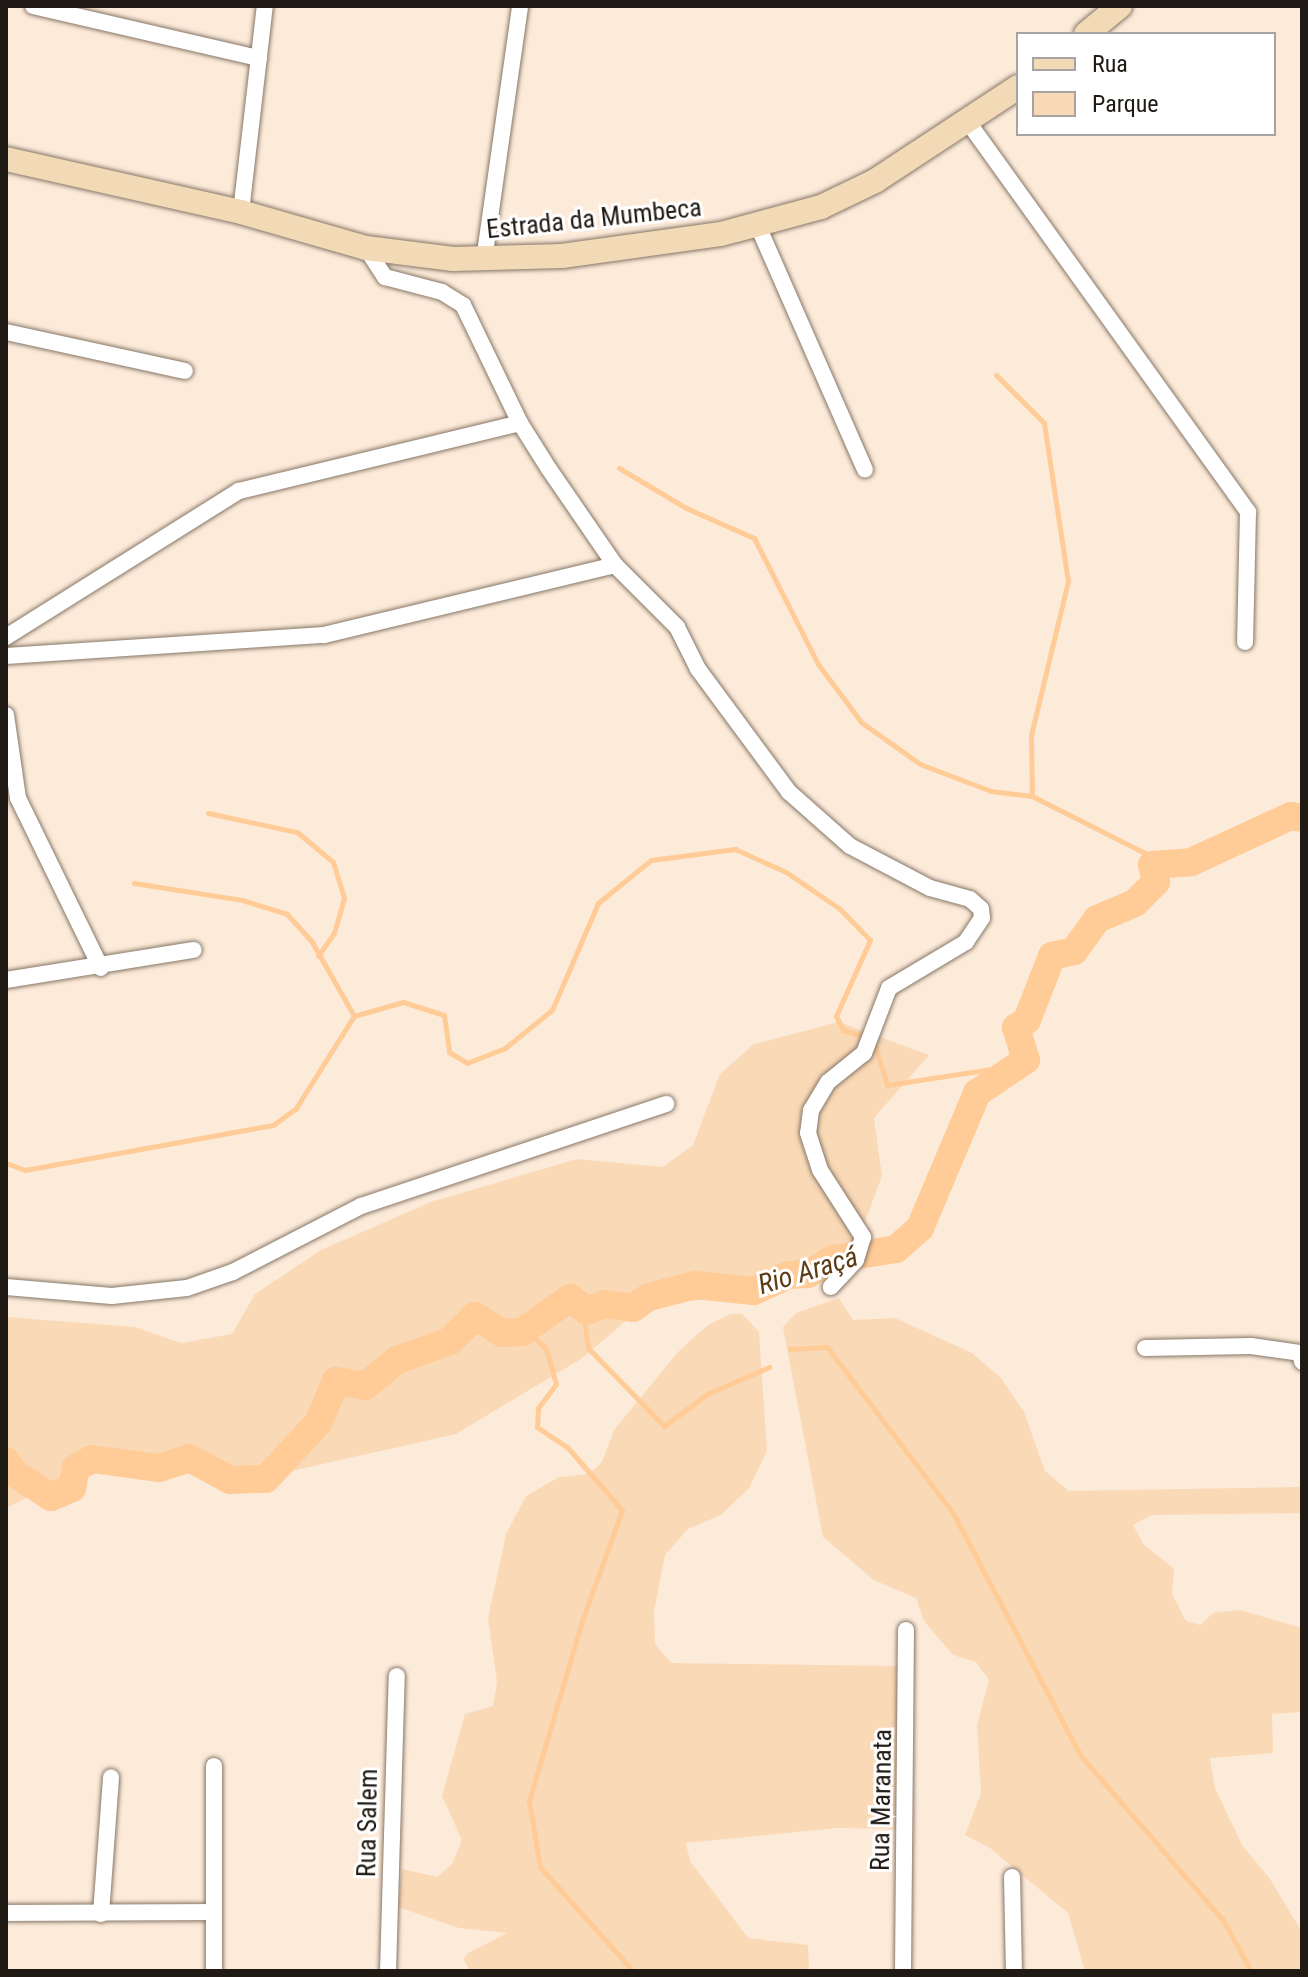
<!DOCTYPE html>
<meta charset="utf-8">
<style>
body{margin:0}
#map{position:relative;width:1308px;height:1977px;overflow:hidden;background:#fdebda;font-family:"Roboto Condensed",sans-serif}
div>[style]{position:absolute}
.green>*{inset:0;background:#fad9b7}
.stream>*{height:5px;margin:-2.5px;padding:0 2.5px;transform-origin:2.5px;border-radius:2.5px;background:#ffcb97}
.river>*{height:28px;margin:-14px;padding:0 14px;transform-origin:14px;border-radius:14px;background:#ffcb97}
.roads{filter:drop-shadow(0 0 2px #867767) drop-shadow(0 0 2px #867767)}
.minor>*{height:16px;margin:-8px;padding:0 8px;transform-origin:8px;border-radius:8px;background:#fff}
.secondary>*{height:24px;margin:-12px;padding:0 12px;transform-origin:12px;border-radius:12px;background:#f3dab7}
span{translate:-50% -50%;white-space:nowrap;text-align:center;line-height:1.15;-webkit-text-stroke:6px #fff;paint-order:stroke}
.street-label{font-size:26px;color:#201a14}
.water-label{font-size:28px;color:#5d3c14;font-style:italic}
.frame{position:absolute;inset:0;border:8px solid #201a14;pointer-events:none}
.legend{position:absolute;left:1016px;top:32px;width:260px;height:104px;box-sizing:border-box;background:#fff;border:2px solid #a6a3a1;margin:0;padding:10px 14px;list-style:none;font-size:24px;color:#201a14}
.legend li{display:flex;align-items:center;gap:16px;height:40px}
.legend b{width:40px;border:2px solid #a6a3a1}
</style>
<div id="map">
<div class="green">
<i style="clip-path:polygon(839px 1022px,929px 1055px,874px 1118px,882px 1176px,858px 1240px,763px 1294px,645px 1305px,581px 1359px,456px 1434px,256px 1479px,113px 1456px,6px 1508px,6px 1317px,135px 1327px,181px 1343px,232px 1334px,255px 1294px,321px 1250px,431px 1202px,577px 1159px,663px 1167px,693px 1145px,720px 1074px,754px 1044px)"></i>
<i style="clip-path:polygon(839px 1298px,853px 1320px,895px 1318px,972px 1353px,1001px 1378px,1024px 1412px,1045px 1471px,1069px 1491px,1302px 1487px,1302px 1513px,1152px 1515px,1133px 1525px,1144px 1545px,1174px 1569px,1172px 1594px,1186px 1621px,1200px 1625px,1213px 1613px,1240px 1610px,1302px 1628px,1302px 1712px,1272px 1714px,1273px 1753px,1210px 1758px,1215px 1788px,1242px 1845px,1270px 1879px,1302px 1932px,1302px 1971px,1085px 1971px,1068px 1913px,990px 1848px,965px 1835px,981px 1793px,977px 1725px,989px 1680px,976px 1662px,953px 1655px,924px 1621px,916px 1598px,874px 1580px,823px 1537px,783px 1327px,796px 1313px)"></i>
<i style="clip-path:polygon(731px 1314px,742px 1314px,759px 1332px,767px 1451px,749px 1488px,721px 1515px,688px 1529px,665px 1555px,654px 1612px,655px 1644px,671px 1663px,899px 1666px,896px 1829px,837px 1828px,686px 1843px,690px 1861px,748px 1938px,808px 1945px,809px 1971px,470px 1971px,463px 1959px,468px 1953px,507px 1933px,459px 1928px,398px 1907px,402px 1869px,437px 1877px,452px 1864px,462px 1840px,442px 1796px,465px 1714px,493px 1706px,497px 1682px,488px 1618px,506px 1534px,526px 1496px,559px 1477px,589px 1474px,602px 1462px,614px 1430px,678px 1352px,708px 1325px)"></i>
</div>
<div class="stream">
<i style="left:996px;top:375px;width:68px;rotate:45deg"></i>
<i style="left:1044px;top:423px;width:160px;rotate:81.4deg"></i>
<i style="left:1068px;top:581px;width:158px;rotate:103.5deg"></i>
<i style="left:1031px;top:735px;width:61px;rotate:89.1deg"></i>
<i style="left:619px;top:468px;width:78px;rotate:30.8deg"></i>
<i style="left:686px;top:508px;width:74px;rotate:23.8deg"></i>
<i style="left:754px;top:538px;width:141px;rotate:63.1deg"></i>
<i style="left:818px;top:664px;width:72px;rotate:53.4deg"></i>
<i style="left:861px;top:722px;width:72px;rotate:35.4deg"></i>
<i style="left:920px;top:764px;width:76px;rotate:20.8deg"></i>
<i style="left:991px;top:791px;width:41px;rotate:7deg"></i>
<i style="left:1032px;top:796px;width:127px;rotate:26.8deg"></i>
<i style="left:1145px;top:853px;width:16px;rotate:45deg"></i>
<i style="left:208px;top:813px;width:91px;rotate:12.1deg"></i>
<i style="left:297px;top:832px;width:47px;rotate:39.8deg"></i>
<i style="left:333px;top:862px;width:38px;rotate:73deg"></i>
<i style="left:344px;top:898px;width:36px;rotate:106deg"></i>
<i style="left:334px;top:933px;width:28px;rotate:125deg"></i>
<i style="left:134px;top:883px;width:109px;rotate:8.9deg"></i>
<i style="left:242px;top:900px;width:47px;rotate:17.3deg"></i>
<i style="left:287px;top:914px;width:38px;rotate:48deg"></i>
<i style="left:312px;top:942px;width:85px;rotate:60.4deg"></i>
<i style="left:874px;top:1042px;width:45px;rotate:73.2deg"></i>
<i style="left:887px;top:1085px;width:133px;rotate:-8.7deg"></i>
<i style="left:6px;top:1163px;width:20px;rotate:20deg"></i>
<i style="left:25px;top:1170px;width:252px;rotate:-10.3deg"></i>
<i style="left:273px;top:1125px;width:29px;rotate:-36deg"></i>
<i style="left:296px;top:1108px;width:109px;rotate:-57.8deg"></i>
<i style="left:354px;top:1016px;width:51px;rotate:-15.9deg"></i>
<i style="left:403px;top:1002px;width:43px;rotate:17.6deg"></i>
<i style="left:444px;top:1015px;width:37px;rotate:82deg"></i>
<i style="left:449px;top:1052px;width:21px;rotate:31deg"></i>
<i style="left:467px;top:1063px;width:41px;rotate:-21.5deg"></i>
<i style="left:505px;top:1048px;width:60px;rotate:-39deg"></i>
<i style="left:552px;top:1010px;width:116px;rotate:-66.7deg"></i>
<i style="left:598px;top:903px;width:68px;rotate:-39.1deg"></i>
<i style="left:651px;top:860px;width:85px;rotate:-7.5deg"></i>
<i style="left:735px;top:849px;width:56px;rotate:24.3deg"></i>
<i style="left:786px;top:872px;width:65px;rotate:34.4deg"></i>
<i style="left:840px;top:909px;width:43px;rotate:45.9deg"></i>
<i style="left:870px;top:940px;width:83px;rotate:114.1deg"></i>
<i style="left:836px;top:1016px;width:16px;rotate:63deg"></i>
<i style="left:843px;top:1030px;width:24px;rotate:17deg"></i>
<i style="left:583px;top:1309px;width:39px;rotate:83deg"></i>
<i style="left:588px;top:1348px;width:109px;rotate:45.7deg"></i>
<i style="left:664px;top:1426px;width:54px;rotate:-36.7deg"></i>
<i style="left:707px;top:1394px;width:68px;rotate:-23.5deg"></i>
<i style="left:522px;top:1332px;width:10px;rotate:17deg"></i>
<i style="left:532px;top:1335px;width:20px;rotate:45deg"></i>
<i style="left:546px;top:1349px;width:36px;rotate:74deg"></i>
<i style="left:556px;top:1384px;width:30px;rotate:127deg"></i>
<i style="left:538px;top:1408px;width:19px;rotate:93deg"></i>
<i style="left:537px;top:1427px;width:37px;rotate:34deg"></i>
<i style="left:568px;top:1448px;width:82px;rotate:48.9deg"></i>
<i style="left:622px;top:1510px;width:118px;rotate:109.8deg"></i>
<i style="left:582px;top:1621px;width:188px;rotate:106.4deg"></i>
<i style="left:529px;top:1801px;width:67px;rotate:80.5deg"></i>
<i style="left:540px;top:1867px;width:140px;rotate:48.2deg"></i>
<i style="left:790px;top:1349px;width:37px;rotate:-3deg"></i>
<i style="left:827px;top:1347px;width:208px;rotate:52.8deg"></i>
<i style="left:953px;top:1513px;width:273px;rotate:62.3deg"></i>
<i style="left:1080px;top:1755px;width:218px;rotate:49.1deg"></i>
<i style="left:1223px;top:1920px;width:58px;rotate:61.2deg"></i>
</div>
<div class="river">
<i style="left:6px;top:1461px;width:14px;rotate:56deg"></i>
<i style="left:14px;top:1473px;width:44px;rotate:33deg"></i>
<i style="left:51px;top:1497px;width:23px;rotate:-23deg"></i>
<i style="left:72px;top:1488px;width:20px;rotate:-79deg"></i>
<i style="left:76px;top:1468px;width:18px;rotate:-29deg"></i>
<i style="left:92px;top:1459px;width:68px;rotate:7.7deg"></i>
<i style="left:159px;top:1468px;width:32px;rotate:-18deg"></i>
<i style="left:189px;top:1458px;width:47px;rotate:28.2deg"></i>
<i style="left:230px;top:1480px;width:36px;rotate:-2deg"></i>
<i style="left:266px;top:1479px;width:76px;rotate:-47.1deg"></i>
<i style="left:318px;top:1423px;width:46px;rotate:-66.8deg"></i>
<i style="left:336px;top:1381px;width:29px;rotate:10deg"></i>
<i style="left:365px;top:1386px;width:41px;rotate:-39.1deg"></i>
<i style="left:397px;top:1360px;width:56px;rotate:-19.7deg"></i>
<i style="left:450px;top:1341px;width:35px;rotate:-45deg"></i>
<i style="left:475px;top:1316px;width:32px;rotate:32deg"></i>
<i style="left:502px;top:1333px;width:20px;rotate:-3deg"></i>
<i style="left:522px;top:1332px;width:59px;rotate:-35.3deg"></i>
<i style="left:570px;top:1298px;width:21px;rotate:37deg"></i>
<i style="left:587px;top:1311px;width:19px;rotate:-21deg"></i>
<i style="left:605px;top:1304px;width:28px;rotate:8deg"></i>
<i style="left:633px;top:1308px;width:19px;rotate:-35deg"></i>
<i style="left:649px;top:1297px;width:48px;rotate:-14.6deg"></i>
<i style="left:695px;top:1285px;width:59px;rotate:5.8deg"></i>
<i style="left:754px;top:1291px;width:38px;rotate:-25deg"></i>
<i style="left:789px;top:1275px;width:19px;rotate:-3deg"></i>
<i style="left:808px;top:1274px;width:29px;rotate:-31deg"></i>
<i style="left:833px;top:1259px;width:64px;rotate:-9deg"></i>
<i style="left:896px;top:1249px;width:32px;rotate:-41deg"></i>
<i style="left:920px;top:1228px;width:147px;rotate:-67.1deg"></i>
<i style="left:977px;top:1093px;width:59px;rotate:-34deg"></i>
<i style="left:1026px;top:1060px;width:34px;rotate:-107deg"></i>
<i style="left:1016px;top:1028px;width:14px;rotate:-36deg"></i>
<i style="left:1027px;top:1020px;width:69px;rotate:-68.7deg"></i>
<i style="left:1052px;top:956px;width:23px;rotate:-13deg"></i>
<i style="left:1074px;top:951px;width:39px;rotate:-54deg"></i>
<i style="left:1097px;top:919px;width:41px;rotate:-22.8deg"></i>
<i style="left:1135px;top:903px;width:30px;rotate:-45deg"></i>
<i style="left:1156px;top:882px;width:17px;rotate:-103deg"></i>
<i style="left:1152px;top:865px;width:39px;rotate:-4deg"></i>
<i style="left:1191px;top:862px;width:110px;rotate:-24.7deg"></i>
<i style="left:1291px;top:816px;width:11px;rotate:10deg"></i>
</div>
<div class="roads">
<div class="minor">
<i style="left:33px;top:6px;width:232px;rotate:13deg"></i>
<i style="left:968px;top:122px;width:480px;rotate:54.3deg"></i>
<i style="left:1248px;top:512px;width:130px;rotate:91.3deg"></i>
<i style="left:241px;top:212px;width:207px;rotate:-83.4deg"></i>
<i style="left:758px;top:226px;width:266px;rotate:66.3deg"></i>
<i style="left:366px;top:248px;width:35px;rotate:57deg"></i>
<i style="left:385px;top:277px;width:59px;rotate:14.7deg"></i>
<i style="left:442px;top:292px;width:25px;rotate:32deg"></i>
<i style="left:463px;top:305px;width:131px;rotate:64.2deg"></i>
<i style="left:520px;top:423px;width:54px;rotate:57.8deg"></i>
<i style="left:549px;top:469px;width:116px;rotate:55.5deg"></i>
<i style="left:615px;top:565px;width:88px;rotate:45deg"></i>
<i style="left:677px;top:627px;width:47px;rotate:63.4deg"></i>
<i style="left:698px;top:669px;width:153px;rotate:53.5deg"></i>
<i style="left:789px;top:792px;width:81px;rotate:41.5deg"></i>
<i style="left:850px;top:846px;width:90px;rotate:27.7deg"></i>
<i style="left:930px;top:888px;width:41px;rotate:15.4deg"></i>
<i style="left:970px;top:899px;width:15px;rotate:42deg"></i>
<i style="left:981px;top:909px;width:9px;rotate:84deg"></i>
<i style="left:982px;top:918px;width:29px;rotate:124deg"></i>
<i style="left:966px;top:942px;width:90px;rotate:149.1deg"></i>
<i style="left:889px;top:988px;width:70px;rotate:111deg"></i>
<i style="left:864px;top:1053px;width:46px;rotate:141.1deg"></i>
<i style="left:828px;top:1082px;width:33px;rotate:121deg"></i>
<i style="left:811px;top:1110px;width:23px;rotate:97deg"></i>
<i style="left:808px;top:1133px;width:39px;rotate:72deg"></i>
<i style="left:820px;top:1170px;width:80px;rotate:57.3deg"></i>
<i style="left:863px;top:1237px;width:24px;rotate:107deg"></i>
<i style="left:856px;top:1260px;width:37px;rotate:133deg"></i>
<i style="left:484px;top:260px;width:257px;rotate:-81.9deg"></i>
<i style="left:6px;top:332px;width:183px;rotate:12.3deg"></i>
<i style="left:6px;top:637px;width:275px;rotate:-32.1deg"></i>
<i style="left:239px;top:491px;width:289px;rotate:-13.6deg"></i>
<i style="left:6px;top:656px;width:319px;rotate:-3.8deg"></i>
<i style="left:324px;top:635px;width:299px;rotate:-13.5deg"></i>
<i style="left:6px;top:715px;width:84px;rotate:81.8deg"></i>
<i style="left:18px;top:798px;width:189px;rotate:64deg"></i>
<i style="left:6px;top:980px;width:190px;rotate:-9.1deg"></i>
<i style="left:6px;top:1287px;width:106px;rotate:4.9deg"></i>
<i style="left:112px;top:1296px;width:75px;rotate:-6.1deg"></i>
<i style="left:187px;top:1288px;width:49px;rotate:-19.2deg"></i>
<i style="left:233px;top:1272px;width:144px;rotate:-27.3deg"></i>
<i style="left:361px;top:1206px;width:322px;rotate:-18.5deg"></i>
<i style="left:1145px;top:1348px;width:106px;rotate:-1.1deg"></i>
<i style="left:1251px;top:1346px;width:49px;rotate:8.1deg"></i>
<i style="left:1300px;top:1353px;width:9px;rotate:77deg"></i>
<i style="left:1012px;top:1877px;width:94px;rotate:88.8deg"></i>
<i style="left:6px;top:1913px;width:206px;rotate:-0.3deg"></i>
<i style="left:101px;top:1914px;width:137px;rotate:-85.8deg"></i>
<i style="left:214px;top:1971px;width:205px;rotate:-90deg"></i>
<i style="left:388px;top:1971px;width:295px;rotate:-88.3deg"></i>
<i style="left:903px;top:1971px;width:341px;rotate:-89.5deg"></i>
</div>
<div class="secondary">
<i style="left:1086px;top:34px;width:44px;rotate:-39.5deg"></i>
<i style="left:6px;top:159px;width:241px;rotate:12.7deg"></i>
<i style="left:241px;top:212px;width:130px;rotate:16.1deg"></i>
<i style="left:366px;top:248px;width:88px;rotate:7.2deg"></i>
<i style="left:453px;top:259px;width:109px;rotate:-1.6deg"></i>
<i style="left:562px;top:256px;width:161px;rotate:-7.9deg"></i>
<i style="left:721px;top:234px;width:104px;rotate:-15.1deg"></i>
<i style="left:821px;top:207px;width:60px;rotate:-25.7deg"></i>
<i style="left:875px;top:181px;width:171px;rotate:-33.3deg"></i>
</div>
</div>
<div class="street-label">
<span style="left:594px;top:219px;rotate:-6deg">Estrada da Mumbeca</span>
<span style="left:882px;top:1800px;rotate:-89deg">Rua Maranata</span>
<span style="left:368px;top:1823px;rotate:-89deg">Rua Salem</span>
</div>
<div class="water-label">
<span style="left:808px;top:1271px;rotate:-17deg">Rio Araçá</span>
</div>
<div class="frame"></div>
<ul class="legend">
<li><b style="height:10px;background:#f3dab7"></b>Rua</li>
<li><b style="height:22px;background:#fad9b7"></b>Parque</li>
</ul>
</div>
